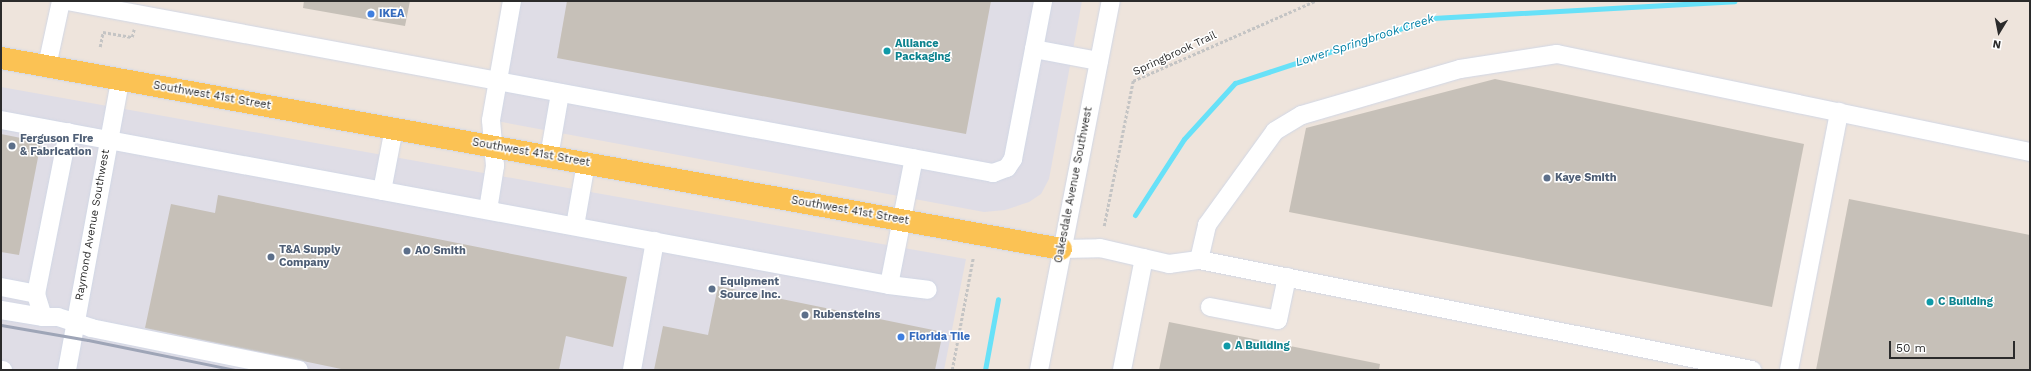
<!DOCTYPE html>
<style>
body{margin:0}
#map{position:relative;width:2031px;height:371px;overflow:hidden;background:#eee4dc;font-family:"Work Sans",sans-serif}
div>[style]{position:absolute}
.industrial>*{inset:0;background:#dfdde6}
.stream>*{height:5px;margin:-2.5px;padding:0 2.5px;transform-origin:2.5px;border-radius:2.5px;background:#67e1f8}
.building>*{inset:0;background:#c6c0b8}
.path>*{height:2.5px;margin-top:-1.25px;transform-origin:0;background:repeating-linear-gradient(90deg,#c4c4c4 0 3px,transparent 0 5px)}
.roads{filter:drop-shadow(0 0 1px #d1d7e5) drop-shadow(0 0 1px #d1d7e5)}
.minor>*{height:18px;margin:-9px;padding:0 9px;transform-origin:9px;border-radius:9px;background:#fff}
.major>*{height:22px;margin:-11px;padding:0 11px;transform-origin:11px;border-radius:11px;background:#fbc254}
.rail>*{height:3px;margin:-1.5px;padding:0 1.5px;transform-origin:1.5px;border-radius:1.5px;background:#9ea5b7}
.dots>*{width:11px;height:11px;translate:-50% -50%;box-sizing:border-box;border:2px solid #fff;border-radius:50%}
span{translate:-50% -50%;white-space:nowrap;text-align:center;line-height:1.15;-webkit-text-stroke:3px #fff;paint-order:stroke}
.shop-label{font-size:11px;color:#366cbe;font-weight:700}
.left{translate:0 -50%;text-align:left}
.culture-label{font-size:11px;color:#0d838f;font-weight:700}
.street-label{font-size:11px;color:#2b2b2b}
.service-label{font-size:11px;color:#4e5e75;font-weight:700}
.water-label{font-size:12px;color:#0380a7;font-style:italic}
.frame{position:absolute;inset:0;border:2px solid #2b2b2b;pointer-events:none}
.north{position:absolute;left:1979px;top:12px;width:40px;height:40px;-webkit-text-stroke:3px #fff;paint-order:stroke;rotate:190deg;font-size:11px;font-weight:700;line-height:16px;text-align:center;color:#2b2b2b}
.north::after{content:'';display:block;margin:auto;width:14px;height:18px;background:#2b2b2b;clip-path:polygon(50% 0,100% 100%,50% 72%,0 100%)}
.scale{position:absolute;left:1889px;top:341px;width:126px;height:18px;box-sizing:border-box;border:2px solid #2b2b2b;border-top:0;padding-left:5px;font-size:12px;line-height:14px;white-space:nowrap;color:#2b2b2b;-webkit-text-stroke:3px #fff;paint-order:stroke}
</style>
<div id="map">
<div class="industrial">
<i style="clip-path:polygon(513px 1px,1082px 1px,1049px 179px,1041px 194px,1029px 202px,1005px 210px,984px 212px,491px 120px)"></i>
<i style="clip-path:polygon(1px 87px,966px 259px,944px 370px,1px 370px)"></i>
</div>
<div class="stream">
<i style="left:1135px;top:215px;width:90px;rotate:-57.2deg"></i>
<i style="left:1184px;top:139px;width:76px;rotate:-47.7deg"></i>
<i style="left:1235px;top:83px;width:208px;rotate:-18.2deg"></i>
<i style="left:1433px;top:18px;width:302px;rotate:-3.2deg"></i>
<i style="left:985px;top:370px;width:72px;rotate:-79.6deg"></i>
</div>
<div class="building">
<i style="clip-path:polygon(304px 1px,410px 1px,405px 26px,303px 8px)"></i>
<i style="clip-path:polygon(567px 1px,991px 1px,966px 134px,557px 58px)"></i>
<i style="clip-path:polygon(1495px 79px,1804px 144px,1772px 307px,1289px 212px,1306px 128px)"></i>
<i style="clip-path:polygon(1px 134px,41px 142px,19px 255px,1px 252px)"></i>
<i style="clip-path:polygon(218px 195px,627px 277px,613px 347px,566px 336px,559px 370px,346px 370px,145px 328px,171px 204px,215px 213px)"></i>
<i style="clip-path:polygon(1849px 199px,2030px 235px,2030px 370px,1816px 370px)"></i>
<i style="clip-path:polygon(718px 286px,943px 332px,935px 370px,654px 370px,663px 326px,708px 335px)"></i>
<i style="clip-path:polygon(1169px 322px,1380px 364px,1379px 370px,1159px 370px)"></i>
</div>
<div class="path">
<i style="left:100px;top:47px;width:15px;rotate:-79deg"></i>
<i style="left:103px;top:32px;width:29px;rotate:10deg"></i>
<i style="left:132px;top:37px;width:8px;rotate:-76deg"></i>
<i style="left:1104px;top:226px;width:148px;rotate:-78.7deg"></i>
<i style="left:1133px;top:81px;width:199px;rotate:-23.7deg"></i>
<i style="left:952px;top:370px;width:114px;rotate:-79.4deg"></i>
</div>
<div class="roads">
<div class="minor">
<i style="left:67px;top:1px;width:942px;rotate:10.52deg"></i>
<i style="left:993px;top:173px;width:15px;rotate:-20deg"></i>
<i style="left:1007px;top:168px;width:11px;rotate:-56deg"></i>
<i style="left:1013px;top:159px;width:161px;rotate:-79.2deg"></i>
<i style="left:1034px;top:49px;width:66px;rotate:10.5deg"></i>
<i style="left:47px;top:66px;width:66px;rotate:-77.8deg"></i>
<i style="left:1px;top:120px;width:903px;rotate:10.53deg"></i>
<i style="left:889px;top:285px;width:39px;rotate:7deg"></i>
<i style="left:549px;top:157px;width:65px;rotate:-80.2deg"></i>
<i style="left:382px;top:191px;width:64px;rotate:-79.2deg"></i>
<i style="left:488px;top:210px;width:45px;rotate:-81deg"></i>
<i style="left:495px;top:166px;width:46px;rotate:-95deg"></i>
<i style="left:491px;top:120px;width:121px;rotate:-80deg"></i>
<i style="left:575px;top:226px;width:64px;rotate:-80.1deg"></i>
<i style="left:1061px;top:249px;width:39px;rotate:-1deg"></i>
<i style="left:1100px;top:248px;width:71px;rotate:13.1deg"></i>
<i style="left:1169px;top:264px;width:30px;rotate:-8deg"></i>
<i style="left:1199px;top:260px;width:564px;rotate:11.25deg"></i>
<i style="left:1199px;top:260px;width:36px;rotate:-77deg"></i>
<i style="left:1207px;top:225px;width:116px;rotate:-54.1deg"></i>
<i style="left:1275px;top:131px;width:31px;rotate:-31deg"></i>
<i style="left:1302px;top:115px;width:165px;rotate:-16.2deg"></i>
<i style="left:1460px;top:69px;width:98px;rotate:-8.8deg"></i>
<i style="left:1557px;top:54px;width:483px;rotate:11.7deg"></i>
<i style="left:889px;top:285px;width:129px;rotate:-78.9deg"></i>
<i style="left:1px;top:287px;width:36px;rotate:11deg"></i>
<i style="left:1210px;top:307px;width:69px;rotate:10.8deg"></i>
<i style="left:1278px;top:320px;width:44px;rotate:-78.2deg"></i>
<i style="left:1px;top:310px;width:43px;rotate:9.5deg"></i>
<i style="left:43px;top:317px;width:15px"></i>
<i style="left:58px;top:317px;width:35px;rotate:18deg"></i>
<i style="left:91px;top:328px;width:212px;rotate:11.4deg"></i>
<i style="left:43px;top:317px;width:24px;rotate:-107deg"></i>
<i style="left:36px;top:294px;width:165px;rotate:-78.8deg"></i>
<i style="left:1px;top:370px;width:2px"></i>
<i style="left:67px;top:370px;width:295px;rotate:-79.6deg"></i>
<i style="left:632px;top:370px;width:131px;rotate:-79.9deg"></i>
<i style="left:1039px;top:370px;width:376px;rotate:-79deg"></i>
<i style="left:1122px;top:370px;width:114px;rotate:-78.9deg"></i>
<i style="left:1789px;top:370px;width:263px;rotate:-79deg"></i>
</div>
<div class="major">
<i style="left:1px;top:58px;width:1077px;rotate:10.21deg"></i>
</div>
</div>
<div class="rail">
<i style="left:1px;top:325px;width:88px;rotate:9.8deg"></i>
<i style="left:88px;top:340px;width:151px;rotate:11.5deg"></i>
</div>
<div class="dots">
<i style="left:371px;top:14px;background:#3f7fe0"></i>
<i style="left:887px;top:51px;background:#0f9aa8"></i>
<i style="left:12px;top:146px;background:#5c6f8a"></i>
<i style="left:1547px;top:178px;background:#5c6f8a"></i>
<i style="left:407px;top:251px;background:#5c6f8a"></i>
<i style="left:271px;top:257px;background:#5c6f8a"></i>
<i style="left:712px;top:289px;background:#5c6f8a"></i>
<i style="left:1930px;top:302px;background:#0f9aa8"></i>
<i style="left:805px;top:315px;background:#5c6f8a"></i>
<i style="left:901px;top:337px;background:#3f7fe0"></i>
<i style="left:1227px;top:346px;background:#0f9aa8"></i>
</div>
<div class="shop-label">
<span class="left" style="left:379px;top:14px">IKEA</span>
<span class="left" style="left:909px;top:337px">Florida Tile</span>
</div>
<div class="culture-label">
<span class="left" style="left:895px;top:51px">Alliance<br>Packaging</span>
<span class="left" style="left:1938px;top:302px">C Building</span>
<span class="left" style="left:1235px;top:346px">A Building</span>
</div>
<div class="street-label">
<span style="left:1175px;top:54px;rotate:-25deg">Springbrook Trail</span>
<span style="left:212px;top:96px;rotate:10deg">Southwest 41st Street</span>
<span style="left:531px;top:153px;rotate:10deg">Southwest 41st Street</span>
<span style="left:1074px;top:185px;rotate:-79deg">Oakesdale Avenue Southwest</span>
<span style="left:850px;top:211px;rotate:10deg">Southwest 41st Street</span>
<span style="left:93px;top:225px;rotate:-80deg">Raymond Avenue Southwest</span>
</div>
<div class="service-label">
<span class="left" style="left:20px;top:146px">Ferguson Fire<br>&amp; Fabrication</span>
<span class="left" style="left:1555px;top:178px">Kaye Smith</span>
<span class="left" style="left:279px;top:257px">T&amp;A Supply<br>Company</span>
<span class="left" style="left:415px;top:251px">AO Smith</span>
<span class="left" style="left:720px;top:289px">Equipment<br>Source Inc.</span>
<span class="left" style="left:813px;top:315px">Rubensteins</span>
</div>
<div class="water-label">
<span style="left:1365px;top:41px;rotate:-18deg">Lower Springbrook Creek</span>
</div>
<div class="frame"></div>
<div class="north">N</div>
<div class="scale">50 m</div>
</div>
